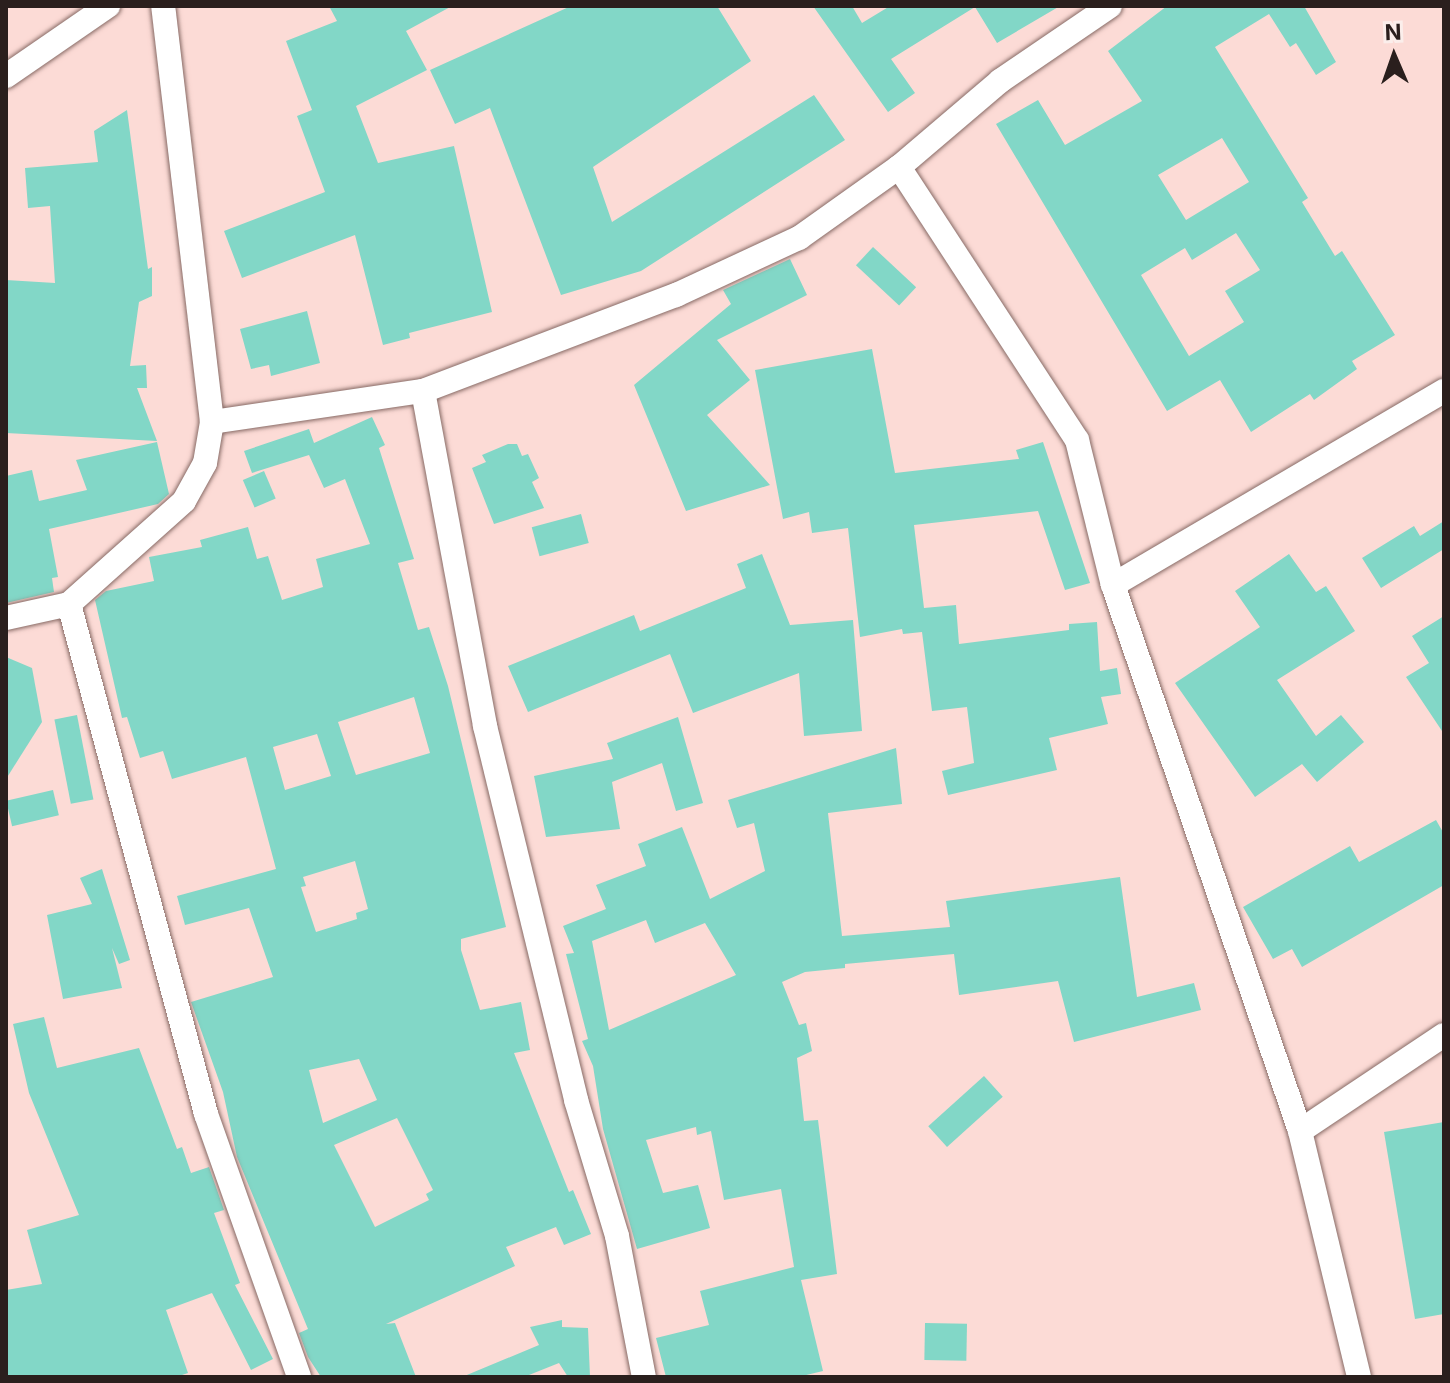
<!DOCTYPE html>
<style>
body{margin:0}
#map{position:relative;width:1450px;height:1383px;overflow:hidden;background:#fcdbd6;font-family:Inter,sans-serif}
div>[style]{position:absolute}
.building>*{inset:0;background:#82d7c7;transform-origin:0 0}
.roads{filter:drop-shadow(0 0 2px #876a65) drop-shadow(0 0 2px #876a65)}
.minor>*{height:24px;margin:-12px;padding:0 12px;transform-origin:12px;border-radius:12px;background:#fff}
span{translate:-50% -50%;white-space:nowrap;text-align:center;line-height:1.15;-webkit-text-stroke:7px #fbeeeb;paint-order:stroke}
.frame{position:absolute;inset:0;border:8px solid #2a1f1d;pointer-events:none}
.north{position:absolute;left:1354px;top:16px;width:80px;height:80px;-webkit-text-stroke:6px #fbeeeb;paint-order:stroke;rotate:358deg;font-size:22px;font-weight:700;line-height:32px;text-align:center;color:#2a1f1d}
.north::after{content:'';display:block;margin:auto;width:28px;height:36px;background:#2a1f1d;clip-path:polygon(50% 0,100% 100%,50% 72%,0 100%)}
</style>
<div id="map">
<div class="building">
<i style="clip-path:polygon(329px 6px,452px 6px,406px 31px,427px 70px,356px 106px,378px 163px,454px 146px,492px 312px,409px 333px,410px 338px,383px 345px,355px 235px,242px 278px,224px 231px,325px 192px,297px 116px,312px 110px,286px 41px,337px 21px)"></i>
<i style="clip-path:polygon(571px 6px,717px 6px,751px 61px,593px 167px,612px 222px,814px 95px,845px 140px,641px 271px,561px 295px,490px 108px,455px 124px,430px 70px)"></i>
<i style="clip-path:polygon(813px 6px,852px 6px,862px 23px,890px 6px,1060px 6px,997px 43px,975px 7px,891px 59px,915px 93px,888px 112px)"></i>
<i style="clip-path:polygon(evenodd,1167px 6px,1304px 6px,1336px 62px,1316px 75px,1296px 43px,1290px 47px,1269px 14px,1215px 47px,1308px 198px,1302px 202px,1335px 256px,1342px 251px,1395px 335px,1352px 361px,1357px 369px,1314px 400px,1310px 394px,1251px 432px,1220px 380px,1167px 411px,996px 124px,1038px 100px,1065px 145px,1142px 101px,1108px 51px,1167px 6px,1222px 138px,1249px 182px,1186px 220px,1158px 175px,1222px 138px,1167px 6px,1236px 233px,1260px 270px,1225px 291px,1244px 322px,1189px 356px,1141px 275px,1185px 248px,1192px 260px,1236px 233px)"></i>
<i style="clip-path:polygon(127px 110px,148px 269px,152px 267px,152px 296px,139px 302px,130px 366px,146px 365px,147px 388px,137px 388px,157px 441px,6px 433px,6px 280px,55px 283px,50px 206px,28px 208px,25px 168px,98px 162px,94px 131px)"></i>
<i style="left:873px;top:247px;width:59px;height:25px;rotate:43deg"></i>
<i style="clip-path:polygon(790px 259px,807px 295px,717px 340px,750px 380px,707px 415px,770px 485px,686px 511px,634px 385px,731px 304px,723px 290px)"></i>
<i style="clip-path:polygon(307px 311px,320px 363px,271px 376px,269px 365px,251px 369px,240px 329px)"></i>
<i style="clip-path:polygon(872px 349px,895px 473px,1019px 459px,1016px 450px,1043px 442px,1090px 583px,1065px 590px,1038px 511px,914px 525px,924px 608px,956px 605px,959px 644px,1069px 630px,1069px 624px,1097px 622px,1100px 671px,1117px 668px,1121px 694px,1101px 697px,1108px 724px,1049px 738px,1057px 770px,948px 795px,942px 771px,974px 763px,967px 707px,932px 711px,922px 632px,903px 634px,902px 629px,860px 637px,848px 528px,812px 533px,809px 512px,783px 519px,755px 370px)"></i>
<i style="clip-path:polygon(evenodd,372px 417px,385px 445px,379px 448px,414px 559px,398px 563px,418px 630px,429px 627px,448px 686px,506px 927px,461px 939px,461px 950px,480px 1010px,521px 1002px,530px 1050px,514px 1053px,569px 1192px,573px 1190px,591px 1234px,564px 1245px,556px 1227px,506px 1247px,515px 1266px,386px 1324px,395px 1323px,416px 1377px,321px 1377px,308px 1357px,299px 1333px,308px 1329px,237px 1157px,223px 1092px,191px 1002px,273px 977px,249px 908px,185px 925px,177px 896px,276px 869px,246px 757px,172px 779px,163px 751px,140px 758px,127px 717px,122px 718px,95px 600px,106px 591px,154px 581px,149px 557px,202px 547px,200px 540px,248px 527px,257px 559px,268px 556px,282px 600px,323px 587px,316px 559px,370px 544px,345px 479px,324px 488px,309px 455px,252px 473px,244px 451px,309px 429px,314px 443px,372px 417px,414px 697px,430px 753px,356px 775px,338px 722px,414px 697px,372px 417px,317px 734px,331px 776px,285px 790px,273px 747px,317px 734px,372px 417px,355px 861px,368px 909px,356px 913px,357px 919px,316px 932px,301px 887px,306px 886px,303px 877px,355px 861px,372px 417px,359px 1059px,377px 1100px,323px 1123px,309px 1070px,359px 1059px,372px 417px,397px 1118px,433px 1190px,426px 1194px,429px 1200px,375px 1227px,334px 1145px,397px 1118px)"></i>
<i style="clip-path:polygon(157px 442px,169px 494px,158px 504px,49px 529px,58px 577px,52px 578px,54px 592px,6px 603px,6px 476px,32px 470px,39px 501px,87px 490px,76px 460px)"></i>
<i style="clip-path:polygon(508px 444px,517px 444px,522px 456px,528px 454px,539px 478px,532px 482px,544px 508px,494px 524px,472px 468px,486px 462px,482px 455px)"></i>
<i style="left:264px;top:471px;width:30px;height:23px;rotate:67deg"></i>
<i style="left:581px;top:514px;width:30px;height:51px;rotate:75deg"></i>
<i style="clip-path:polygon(1444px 521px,1444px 549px,1381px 588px,1362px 558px,1414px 526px,1420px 536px)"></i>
<i style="clip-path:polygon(762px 554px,790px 625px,853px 620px,862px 731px,804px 736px,799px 673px,693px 713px,670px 654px,528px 712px,508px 666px,634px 615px,640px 631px,746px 588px,737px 564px)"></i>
<i style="clip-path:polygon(1289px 554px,1316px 592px,1326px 586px,1355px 631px,1277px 680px,1316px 736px,1341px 715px,1364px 742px,1317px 782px,1302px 764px,1255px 797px,1175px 683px,1260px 627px,1235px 591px)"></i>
<i style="clip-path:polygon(1444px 616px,1444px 734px,1406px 677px,1429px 663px,1412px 636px)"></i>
<i style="clip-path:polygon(6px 657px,32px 668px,42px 722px,6px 779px)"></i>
<i style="left:77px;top:715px;width:86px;height:23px;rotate:79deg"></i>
<i style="clip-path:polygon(678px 717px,703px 803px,676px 811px,662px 763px,612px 782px,620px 829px,546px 837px,534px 776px,613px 759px,607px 743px)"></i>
<i style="clip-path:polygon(evenodd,896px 748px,902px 804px,828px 813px,842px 936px,950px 927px,946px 901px,1120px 877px,1137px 997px,1194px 983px,1201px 1010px,1074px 1042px,1058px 981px,959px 995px,954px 954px,845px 964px,845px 968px,805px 972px,782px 982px,799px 1025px,806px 1023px,812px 1051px,797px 1058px,804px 1121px,818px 1120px,837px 1274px,801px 1280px,823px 1371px,798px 1377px,666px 1377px,656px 1338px,709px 1325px,700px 1291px,794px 1267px,781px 1189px,724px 1200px,711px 1131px,697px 1135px,696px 1127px,646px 1140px,663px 1193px,698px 1185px,710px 1228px,637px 1249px,603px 1129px,593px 1066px,582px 1041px,588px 1039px,566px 954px,574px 953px,563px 926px,606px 909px,596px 885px,646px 866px,638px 844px,682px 827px,710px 899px,765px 871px,754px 823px,737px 828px,728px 800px,896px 748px,646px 920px,655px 943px,705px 923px,736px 975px,609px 1030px,592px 941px,646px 920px)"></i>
<i style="left:53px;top:790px;width:26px;height:48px;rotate:77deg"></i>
<i style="clip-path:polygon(1436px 820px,1444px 834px,1444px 885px,1302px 967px,1292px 949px,1273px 959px,1243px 907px,1350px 846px,1359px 862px)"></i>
<i style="clip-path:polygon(102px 869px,130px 960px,119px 964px,112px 948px,122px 988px,63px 999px,47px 915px,92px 904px,80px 878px)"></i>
<i style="clip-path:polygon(44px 1017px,57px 1068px,139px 1048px,177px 1149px,182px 1147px,191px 1173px,209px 1167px,224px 1210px,214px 1213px,240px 1283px,235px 1285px,273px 1359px,251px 1370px,212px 1293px,166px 1310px,188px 1373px,176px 1377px,6px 1377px,6px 1290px,42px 1284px,27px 1230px,79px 1215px,29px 1093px,13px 1024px)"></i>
<i style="left:984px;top:1076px;width:28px;height:75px;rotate:48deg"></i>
<i style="clip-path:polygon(1444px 1122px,1444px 1314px,1415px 1319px,1384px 1132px)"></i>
<i style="clip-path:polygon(562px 1320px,562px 1327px,588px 1328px,590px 1377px,568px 1377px,559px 1363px,524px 1377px,462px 1377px,539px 1345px,530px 1327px)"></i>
<i style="left:925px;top:1323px;width:42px;height:37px;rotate:1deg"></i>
</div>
<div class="roads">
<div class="minor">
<i style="left:6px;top:76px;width:124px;rotate:-34.5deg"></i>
<i style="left:899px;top:167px;width:326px;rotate:56.9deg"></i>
<i style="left:1077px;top:440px;width:149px;rotate:76.1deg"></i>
<i style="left:1113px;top:585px;width:577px;rotate:71.09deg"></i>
<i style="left:1300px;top:1131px;width:253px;rotate:76.5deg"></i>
<i style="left:423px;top:391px;width:341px;rotate:79.5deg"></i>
<i style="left:485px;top:726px;width:385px;rotate:76.3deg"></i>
<i style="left:576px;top:1100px;width:142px;rotate:73.2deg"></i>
<i style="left:617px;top:1236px;width:144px;rotate:79.2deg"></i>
<i style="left:212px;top:422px;width:213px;rotate:-8.4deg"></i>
<i style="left:423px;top:391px;width:271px;rotate:-20.8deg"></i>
<i style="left:676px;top:295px;width:136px;rotate:-24.9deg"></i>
<i style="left:799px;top:238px;width:123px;rotate:-35.4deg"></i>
<i style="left:899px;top:167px;width:133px;rotate:-40.4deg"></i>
<i style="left:1000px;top:81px;width:133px;rotate:-34.3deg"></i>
<i style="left:1113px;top:585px;width:384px;rotate:-30.4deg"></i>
<i style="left:69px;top:604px;width:528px;rotate:74.96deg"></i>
<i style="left:206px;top:1114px;width:279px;rotate:70.5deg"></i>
<i style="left:6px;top:618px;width:65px;rotate:-12.5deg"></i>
<i style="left:69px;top:604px;width:154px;rotate:-41.8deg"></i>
<i style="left:184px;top:501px;width:43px;rotate:-61.1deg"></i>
<i style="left:205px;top:463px;width:42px;rotate:-80.3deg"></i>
<i style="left:212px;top:422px;width:419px;rotate:-96.7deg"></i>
<i style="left:1300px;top:1131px;width:173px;rotate:-33.7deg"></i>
</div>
</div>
<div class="frame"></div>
<div class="north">N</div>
</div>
